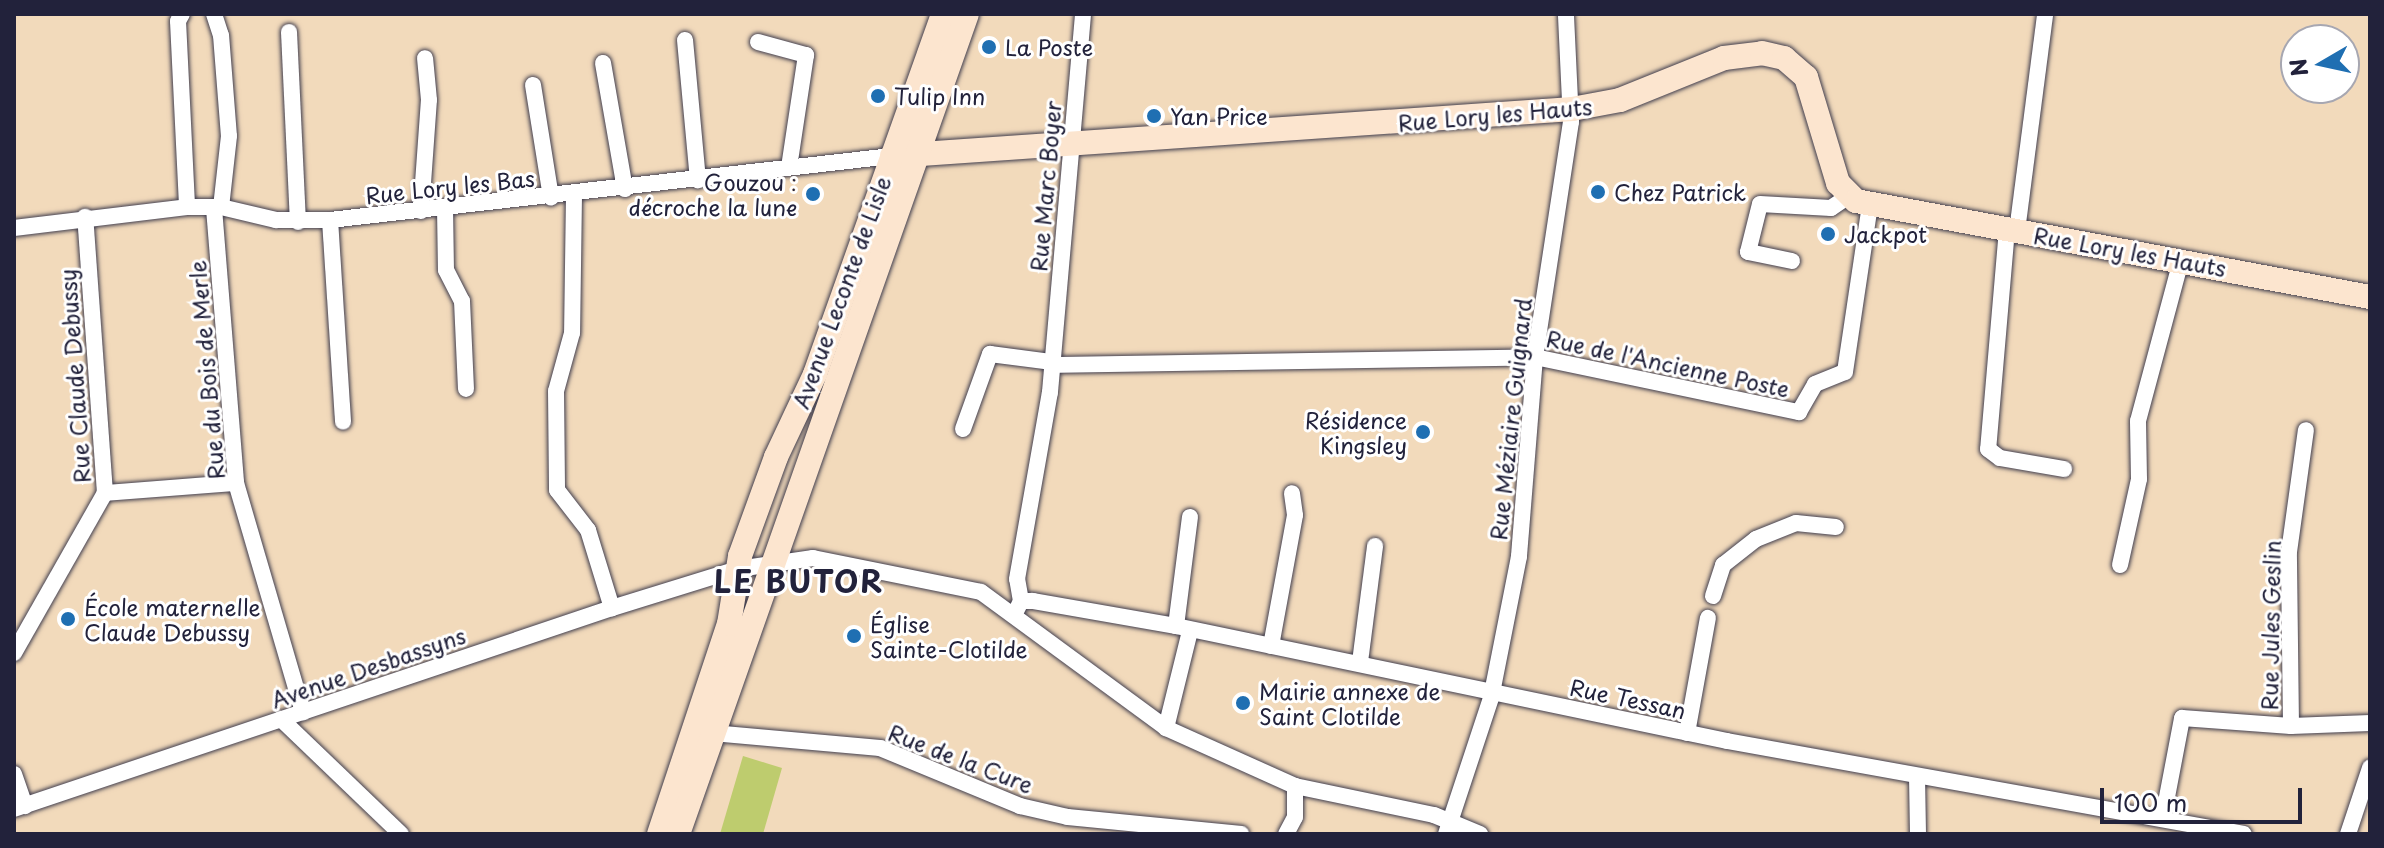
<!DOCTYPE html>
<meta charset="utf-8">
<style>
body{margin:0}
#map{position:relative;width:2384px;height:848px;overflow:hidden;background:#f2dabb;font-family:"Playpen Sans",sans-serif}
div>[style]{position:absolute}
.green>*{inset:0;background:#becc6e}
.roads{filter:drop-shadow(0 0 2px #413e4e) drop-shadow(0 0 2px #413e4e)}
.street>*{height:16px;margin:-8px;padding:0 8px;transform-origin:8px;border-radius:8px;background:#fff}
.secondary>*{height:24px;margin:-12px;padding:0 12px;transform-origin:12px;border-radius:12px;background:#fce5cf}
.dots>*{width:22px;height:22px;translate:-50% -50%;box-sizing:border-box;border:4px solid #fff;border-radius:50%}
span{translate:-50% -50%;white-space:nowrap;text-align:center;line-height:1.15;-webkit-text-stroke:6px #fff;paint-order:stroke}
.poi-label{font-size:22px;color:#22223b}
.left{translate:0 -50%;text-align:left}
.right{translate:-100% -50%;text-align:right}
.street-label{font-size:22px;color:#22223b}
.district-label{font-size:30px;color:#22223b;font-weight:700;letter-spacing:2px}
.frame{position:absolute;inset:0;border:16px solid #22223b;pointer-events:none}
.north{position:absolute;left:2280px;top:24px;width:80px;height:80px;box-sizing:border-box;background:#fff;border:2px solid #a7a7b1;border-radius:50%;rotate:261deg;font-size:22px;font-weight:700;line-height:32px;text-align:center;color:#22223b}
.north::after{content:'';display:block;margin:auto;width:28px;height:36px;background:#1f6fb2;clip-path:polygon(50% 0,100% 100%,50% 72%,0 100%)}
.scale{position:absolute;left:2100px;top:788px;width:202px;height:36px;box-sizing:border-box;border:4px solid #22223b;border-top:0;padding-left:10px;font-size:24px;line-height:28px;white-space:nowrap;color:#22223b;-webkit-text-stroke:6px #fff;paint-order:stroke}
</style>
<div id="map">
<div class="green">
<i style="clip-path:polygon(743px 756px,782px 768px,763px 834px,720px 834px)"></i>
</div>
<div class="roads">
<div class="street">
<i style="left:182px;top:14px;width:8px;rotate:120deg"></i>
<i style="left:178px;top:21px;width:186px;rotate:87.2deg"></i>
<i style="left:214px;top:14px;width:22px;rotate:72deg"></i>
<i style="left:221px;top:35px;width:101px;rotate:85.5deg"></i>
<i style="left:229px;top:136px;width:71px;rotate:96.4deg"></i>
<i style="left:289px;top:32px;width:190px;rotate:87.3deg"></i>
<i style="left:685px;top:40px;width:141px;rotate:84.7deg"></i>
<i style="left:758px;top:42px;width:50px;rotate:15.2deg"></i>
<i style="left:806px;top:55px;width:113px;rotate:98.6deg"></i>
<i style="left:603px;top:63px;width:128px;rotate:80.1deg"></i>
<i style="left:533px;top:85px;width:114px;rotate:80.9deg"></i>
<i style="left:574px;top:195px;width:138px;rotate:90.8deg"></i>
<i style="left:572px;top:333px;width:60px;rotate:105.4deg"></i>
<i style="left:556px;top:391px;width:99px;rotate:89.4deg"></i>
<i style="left:557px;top:490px;width:51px;rotate:52.2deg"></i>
<i style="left:588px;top:530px;width:82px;rotate:72.9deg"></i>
<i style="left:214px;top:208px;width:276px;rotate:85.4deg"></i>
<i style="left:236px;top:483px;width:239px;rotate:73.7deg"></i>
<i style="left:445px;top:208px;width:62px;rotate:89.1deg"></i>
<i style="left:446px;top:270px;width:35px;rotate:63deg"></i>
<i style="left:462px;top:301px;width:88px;rotate:87.4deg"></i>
<i style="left:421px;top:211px;width:111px;rotate:-85.9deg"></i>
<i style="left:429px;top:100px;width:42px;rotate:-95.4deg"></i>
<i style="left:330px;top:220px;width:202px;rotate:86.3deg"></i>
<i style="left:14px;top:228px;width:174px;rotate:-6.9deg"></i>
<i style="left:187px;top:207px;width:34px"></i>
<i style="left:221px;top:207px;width:57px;rotate:13.3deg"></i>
<i style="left:276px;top:220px;width:54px"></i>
<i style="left:330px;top:220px;width:566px;rotate:-6.5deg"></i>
<i style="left:2007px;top:229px;width:221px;rotate:94.9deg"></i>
<i style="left:1988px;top:449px;width:15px;rotate:37deg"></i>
<i style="left:2000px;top:458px;width:65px;rotate:9.8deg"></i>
<i style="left:2017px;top:231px;width:219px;rotate:-82.6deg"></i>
<i style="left:1792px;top:261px;width:45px;rotate:-168.4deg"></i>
<i style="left:1748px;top:252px;width:49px;rotate:-76deg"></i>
<i style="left:1760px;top:204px;width:71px;rotate:3.2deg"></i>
<i style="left:1831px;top:208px;width:22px;rotate:-34deg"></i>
<i style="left:1052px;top:365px;width:483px;rotate:-0.9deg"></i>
<i style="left:1535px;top:357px;width:270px;rotate:11.8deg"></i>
<i style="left:1799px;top:412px;width:32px;rotate:-60deg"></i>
<i style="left:1815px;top:384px;width:32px;rotate:-22deg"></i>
<i style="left:1845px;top:372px;width:169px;rotate:-81.5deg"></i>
<i style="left:963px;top:429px;width:80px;rotate:-70.2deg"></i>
<i style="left:990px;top:354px;width:63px;rotate:7.4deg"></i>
<i style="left:105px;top:493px;width:131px;rotate:-4.4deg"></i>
<i style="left:2120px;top:565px;width:88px;rotate:-77.5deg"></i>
<i style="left:2139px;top:479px;width:58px;rotate:-91deg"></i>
<i style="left:2138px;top:421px;width:166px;rotate:-75deg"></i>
<i style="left:1713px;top:596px;width:33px;rotate:-72deg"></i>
<i style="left:1723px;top:565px;width:42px;rotate:-38.2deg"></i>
<i style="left:1756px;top:539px;width:43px;rotate:-21.8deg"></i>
<i style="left:1796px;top:523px;width:40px;rotate:5.7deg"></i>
<i style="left:1021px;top:601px;width:22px;rotate:-100deg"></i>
<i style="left:1017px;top:579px;width:190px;rotate:-80deg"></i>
<i style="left:1050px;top:392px;width:379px;rotate:-85deg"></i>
<i style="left:1014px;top:615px;width:16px;rotate:-63deg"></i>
<i style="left:1021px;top:601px;width:12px"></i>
<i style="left:1033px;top:601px;width:145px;rotate:9.9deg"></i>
<i style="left:1176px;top:626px;width:563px;rotate:11.79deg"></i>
<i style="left:1727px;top:741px;width:525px;rotate:10.2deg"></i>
<i style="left:1176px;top:626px;width:110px;rotate:-82.7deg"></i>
<i style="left:1271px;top:646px;width:133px;rotate:-79.6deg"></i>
<i style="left:1295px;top:515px;width:22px;rotate:-98deg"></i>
<i style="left:14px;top:653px;width:184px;rotate:-60.4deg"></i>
<i style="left:105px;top:493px;width:277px;rotate:-94.1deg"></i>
<i style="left:1360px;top:662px;width:117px;rotate:-82.6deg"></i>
<i style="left:281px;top:719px;width:166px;rotate:43.8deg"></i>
<i style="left:2291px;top:726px;width:174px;rotate:-90.7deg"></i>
<i style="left:2289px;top:552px;width:123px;rotate:-82.1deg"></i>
<i style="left:1166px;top:728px;width:100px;rotate:-76.1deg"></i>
<i style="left:712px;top:733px;width:169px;rotate:5.1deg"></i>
<i style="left:880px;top:748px;width:152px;rotate:22.5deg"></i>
<i style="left:1020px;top:806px;width:49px;rotate:12.9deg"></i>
<i style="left:1068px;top:817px;width:174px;rotate:5.6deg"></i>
<i style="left:1687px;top:733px;width:117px;rotate:-79.7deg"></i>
<i style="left:14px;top:774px;width:34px;rotate:71deg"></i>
<i style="left:1917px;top:776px;width:58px;rotate:89deg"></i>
<i style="left:14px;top:809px;width:631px;rotate:-18.58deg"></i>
<i style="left:612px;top:608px;width:132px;rotate:-17.2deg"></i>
<i style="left:738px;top:569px;width:76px;rotate:-8.3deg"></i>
<i style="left:813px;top:558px;width:171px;rotate:11.4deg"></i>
<i style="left:981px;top:592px;width:230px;rotate:36.3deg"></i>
<i style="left:1166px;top:728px;width:141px;rotate:24.2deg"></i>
<i style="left:1295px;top:786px;width:142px;rotate:11.8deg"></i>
<i style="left:1434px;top:815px;width:50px;rotate:22.4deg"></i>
<i style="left:2163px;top:818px;width:102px;rotate:-79.2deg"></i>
<i style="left:2182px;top:718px;width:109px;rotate:4.2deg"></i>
<i style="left:2291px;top:726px;width:79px;rotate:-2.2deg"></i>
<i style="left:1286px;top:834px;width:19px;rotate:-62deg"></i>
<i style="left:1295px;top:817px;width:31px;rotate:-90deg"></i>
<i style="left:1446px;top:834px;width:143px;rotate:-71.7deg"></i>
<i style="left:1491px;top:698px;width:145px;rotate:-78.8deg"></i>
<i style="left:1519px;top:556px;width:200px;rotate:-85.4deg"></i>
<i style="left:1535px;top:357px;width:238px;rotate:-81.3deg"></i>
<i style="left:1571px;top:122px;width:108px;rotate:-92.7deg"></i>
<i style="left:2348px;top:834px;width:70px;rotate:-71.6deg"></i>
</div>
<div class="secondary">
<i style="left:892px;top:156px;width:682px;rotate:-3.95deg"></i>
<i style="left:1572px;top:109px;width:49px;rotate:-10.6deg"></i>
<i style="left:1620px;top:100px;width:112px;rotate:-22deg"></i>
<i style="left:1724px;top:58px;width:38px;rotate:-7deg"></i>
<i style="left:1762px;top:53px;width:23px;rotate:13deg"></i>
<i style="left:1784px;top:58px;width:29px;rotate:41deg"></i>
<i style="left:1806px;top:77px;width:111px;rotate:73.2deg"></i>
<i style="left:1838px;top:183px;width:25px;rotate:45deg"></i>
<i style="left:1856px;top:201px;width:523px;rotate:10.58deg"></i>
<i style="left:659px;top:834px;width:221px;rotate:-71.6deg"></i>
<i style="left:729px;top:624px;width:69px;rotate:-80.8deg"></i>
<i style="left:740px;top:556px;width:105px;rotate:-70deg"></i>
<i style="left:776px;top:457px;width:92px;rotate:-64.8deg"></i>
<i style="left:815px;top:374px;width:382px;rotate:-70.4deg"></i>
<i style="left:678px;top:834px;width:869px;rotate:-70.59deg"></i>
</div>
</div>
<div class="dots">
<i style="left:989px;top:47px;background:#1f6fb2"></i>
<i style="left:878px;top:96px;background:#1f6fb2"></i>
<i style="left:1154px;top:116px;background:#1f6fb2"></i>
<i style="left:1598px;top:192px;background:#1f6fb2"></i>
<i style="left:813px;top:194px;background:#1f6fb2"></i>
<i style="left:1828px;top:234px;background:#1f6fb2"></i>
<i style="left:1423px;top:432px;background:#1f6fb2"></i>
<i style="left:68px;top:619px;background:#1f6fb2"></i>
<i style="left:854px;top:636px;background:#1f6fb2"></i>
<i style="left:1243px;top:703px;background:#1f6fb2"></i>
</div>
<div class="poi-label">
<span class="left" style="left:1005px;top:47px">La Poste</span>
<span class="left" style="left:894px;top:96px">Tulip Inn</span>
<span class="left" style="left:1170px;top:116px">Yan Price</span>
<span class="right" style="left:797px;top:194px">Gouzou :<br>décroche la lune</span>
<span class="left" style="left:1614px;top:192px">Chez Patrick</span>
<span class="left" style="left:1844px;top:234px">Jackpot</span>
<span class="right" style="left:1407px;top:432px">Résidence<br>Kingsley</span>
<span class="left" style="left:84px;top:619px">École maternelle<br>Claude Debussy</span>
<span class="left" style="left:870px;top:636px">Église<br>Sainte-Clotilde</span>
<span class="left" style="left:1259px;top:703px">Mairie annexe de<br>Saint Clotilde</span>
</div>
<div class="street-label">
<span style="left:1495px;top:114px;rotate:-5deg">Rue Lory les Hauts</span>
<span style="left:450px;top:186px;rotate:-6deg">Rue Lory les Bas</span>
<span style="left:1045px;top:186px;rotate:-85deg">Rue Marc Boyer</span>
<span style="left:2130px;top:251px;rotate:10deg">Rue Lory les Hauts</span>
<span style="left:841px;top:292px;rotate:-70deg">Avenue Leconte de Lisle</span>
<span style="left:1668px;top:363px;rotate:12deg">Rue de l'Ancienne Poste</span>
<span style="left:206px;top:370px;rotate:-95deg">Rue du Bois de Merle</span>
<span style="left:74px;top:376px;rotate:-94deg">Rue Claude Debussy</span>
<span style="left:1510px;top:419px;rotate:-84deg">Rue Méziaire Guignard</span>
<span style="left:2270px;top:625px;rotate:-89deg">Rue Jules Geslin</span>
<span style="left:368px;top:667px;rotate:-19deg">Avenue Desbassyns</span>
<span style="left:1628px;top:698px;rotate:12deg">Rue Tessan</span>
<span style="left:961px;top:758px;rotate:21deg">Rue de la Cure</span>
</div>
<div class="district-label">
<span style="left:799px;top:581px">LE BUTOR</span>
</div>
<div class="frame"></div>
<div class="north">N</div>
<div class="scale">100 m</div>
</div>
